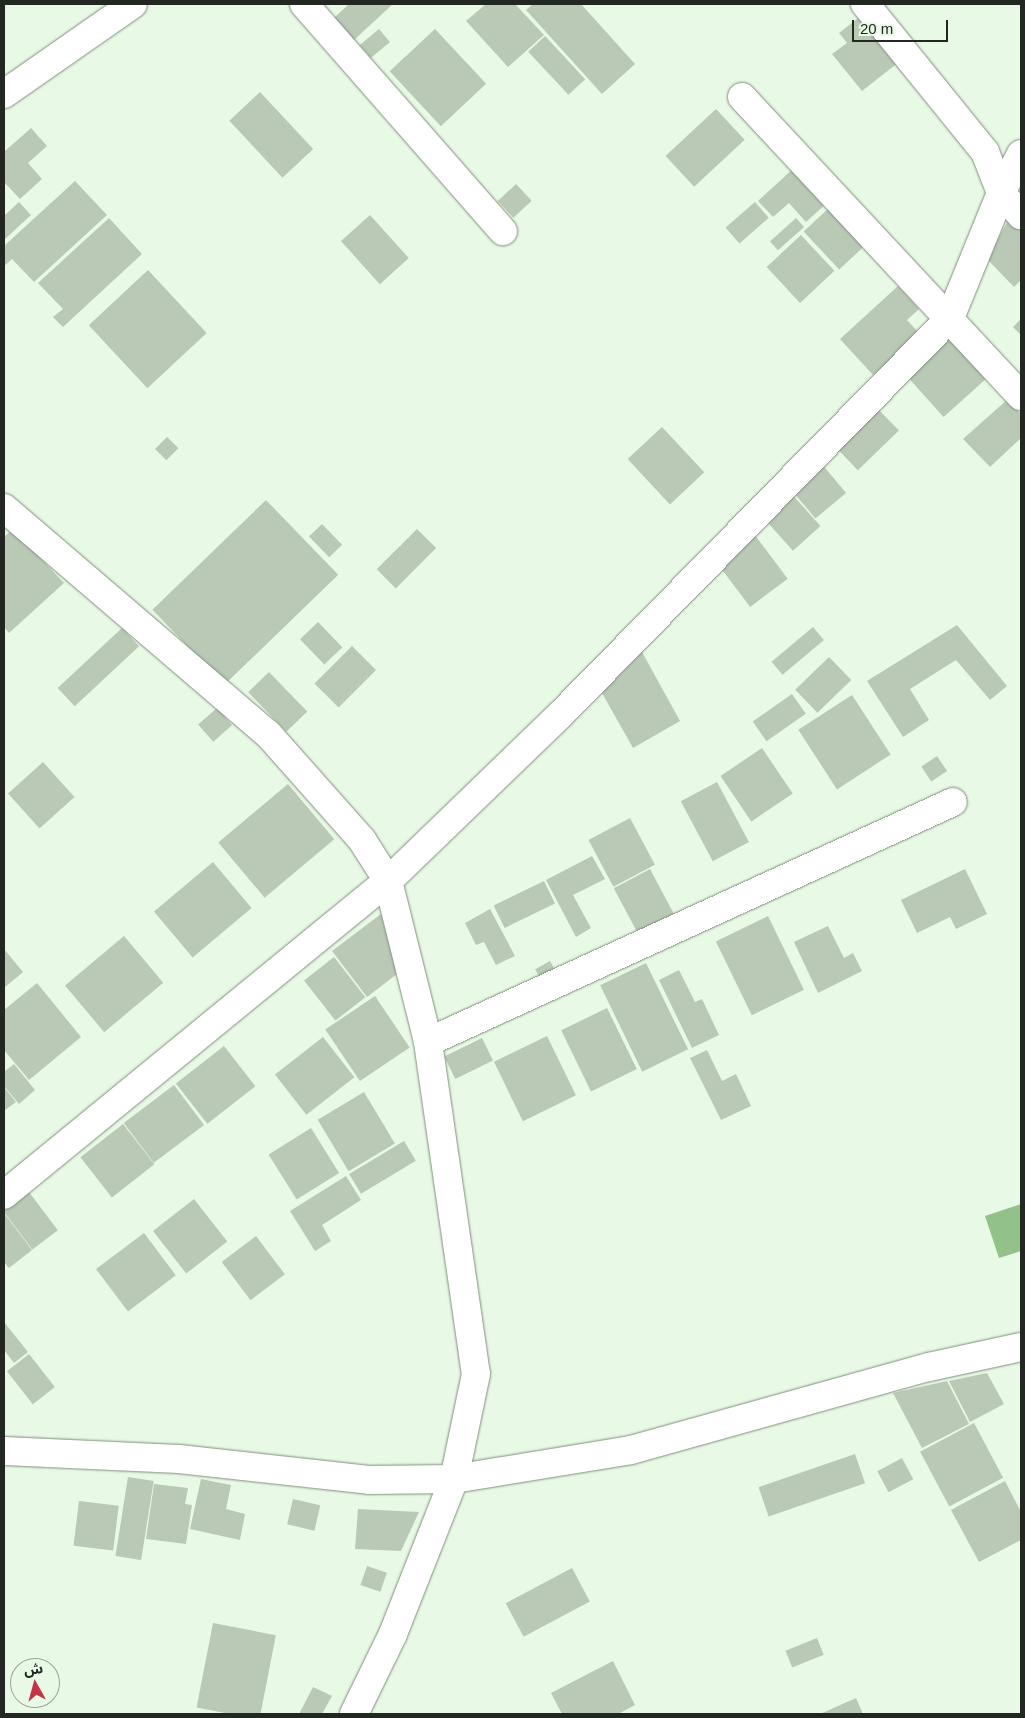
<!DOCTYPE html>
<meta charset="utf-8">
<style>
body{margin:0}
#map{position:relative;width:1025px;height:1718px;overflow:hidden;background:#e8f9e5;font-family:Arial,"Noto Sans Arabic",sans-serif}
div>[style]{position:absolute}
.water>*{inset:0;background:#92c28a}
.building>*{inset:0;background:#b9c9b6;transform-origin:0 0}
.roads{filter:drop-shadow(0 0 1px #7f8e7c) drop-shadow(0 0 1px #7f8e7c)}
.minor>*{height:28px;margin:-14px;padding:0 14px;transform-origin:14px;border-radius:14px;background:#fff}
span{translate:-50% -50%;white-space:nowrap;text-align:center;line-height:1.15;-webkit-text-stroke:5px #e8f9e5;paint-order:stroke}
.frame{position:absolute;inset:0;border:5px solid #222821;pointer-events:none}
.north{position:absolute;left:10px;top:1658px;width:50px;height:50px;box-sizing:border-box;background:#e8f9e5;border:1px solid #99a597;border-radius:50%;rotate:353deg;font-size:14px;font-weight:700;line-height:20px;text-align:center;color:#222821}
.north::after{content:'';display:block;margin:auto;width:18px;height:22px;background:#c43446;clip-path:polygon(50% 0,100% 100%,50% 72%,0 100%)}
.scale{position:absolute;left:852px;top:20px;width:96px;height:22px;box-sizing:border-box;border:2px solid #222821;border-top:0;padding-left:6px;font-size:15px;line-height:18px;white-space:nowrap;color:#222821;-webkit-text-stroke:4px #e8f9e5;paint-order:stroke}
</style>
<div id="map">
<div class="water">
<i style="clip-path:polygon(1021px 1204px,1021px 1251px,999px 1258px,985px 1216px)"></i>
</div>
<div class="building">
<i style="clip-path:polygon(349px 4px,393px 4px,354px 40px,334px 18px)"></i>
<i style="clip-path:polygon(486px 4px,515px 4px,544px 35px,508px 67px,466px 21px)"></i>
<i style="clip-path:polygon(533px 4px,581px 4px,635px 64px,602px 94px,526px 10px)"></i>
<i style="clip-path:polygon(862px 15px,899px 62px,862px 91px,832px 54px,847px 43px,839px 33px)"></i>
<i style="left:379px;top:29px;width:17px;height:25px;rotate:50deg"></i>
<i style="left:435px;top:29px;width:75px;height:62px;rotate:47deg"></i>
<i style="left:545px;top:36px;width:59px;height:23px;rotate:47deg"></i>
<i style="left:260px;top:92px;width:78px;height:42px;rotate:47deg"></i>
<i style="left:716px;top:109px;width:42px;height:69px;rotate:47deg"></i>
<i style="clip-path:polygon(31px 128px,47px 146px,28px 163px,42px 179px,20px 199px,4px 182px,4px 152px)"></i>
<i style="clip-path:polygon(794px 168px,827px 203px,806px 222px,789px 203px,773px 217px,758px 201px)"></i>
<i style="clip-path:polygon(75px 181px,107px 215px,34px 282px,12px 259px,4px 266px,4px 246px)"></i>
<i style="left:516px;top:184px;width:23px;height:25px;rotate:47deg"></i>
<i style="clip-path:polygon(19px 202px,31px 215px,4px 240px,4px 216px)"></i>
<i style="left:755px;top:202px;width:21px;height:39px;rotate:49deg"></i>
<i style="left:830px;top:207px;width:52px;height:36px;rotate:47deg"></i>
<i style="left:370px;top:215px;width:58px;height:39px;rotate:48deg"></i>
<i style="clip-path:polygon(1010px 217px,1021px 228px,1021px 280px,1014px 287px,987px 259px)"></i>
<i style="clip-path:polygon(109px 218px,142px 254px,63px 327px,53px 317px,63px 309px,38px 283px)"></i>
<i style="left:796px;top:218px;width:12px;height:35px;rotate:48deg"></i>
<i style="left:801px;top:235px;width:49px;height:47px;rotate:47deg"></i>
<i style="left:148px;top:270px;width:86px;height:81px;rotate:47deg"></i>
<i style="clip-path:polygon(898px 286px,919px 309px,907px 320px,920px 334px,873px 375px,840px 339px)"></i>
<i style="clip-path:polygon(1021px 319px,1021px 335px,1013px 327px)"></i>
<i style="left:955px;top:334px;width:54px;height:64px;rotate:48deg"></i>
<i style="clip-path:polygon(1008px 399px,1021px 414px,1021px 438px,990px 467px,963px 439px)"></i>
<i style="left:878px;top:409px;width:30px;height:57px;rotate:46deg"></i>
<i style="left:662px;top:427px;width:62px;height:47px;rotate:47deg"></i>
<i style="left:167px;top:437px;width:16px;height:17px;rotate:45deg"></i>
<i style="left:821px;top:463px;width:39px;height:40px;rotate:50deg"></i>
<i style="left:789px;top:491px;width:47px;height:37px;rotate:48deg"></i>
<i style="left:266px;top:500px;width:104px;height:158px;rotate:46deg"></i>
<i style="left:322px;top:524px;width:29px;height:18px;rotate:46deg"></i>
<i style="clip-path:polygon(13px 529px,64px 583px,9px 633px,4px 627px,4px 537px)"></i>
<i style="left:417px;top:529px;width:27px;height:57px;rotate:45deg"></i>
<i style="left:754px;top:534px;width:56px;height:47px;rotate:53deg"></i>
<i style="left:318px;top:622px;width:35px;height:25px;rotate:46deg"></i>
<i style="clip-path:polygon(957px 625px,1007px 686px,990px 700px,956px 660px,910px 689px,929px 720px,903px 737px,867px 681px)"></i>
<i style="left:813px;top:627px;width:17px;height:54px;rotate:50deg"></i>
<i style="left:122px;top:628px;width:25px;height:88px;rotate:47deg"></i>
<i style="left:352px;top:646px;width:34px;height:53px;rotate:45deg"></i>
<i style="clip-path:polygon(642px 652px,680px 721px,633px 748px,602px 693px)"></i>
<i style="left:829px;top:657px;width:32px;height:47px;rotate:46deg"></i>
<i style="left:269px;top:672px;width:55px;height:29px;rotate:46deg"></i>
<i style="left:792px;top:694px;width:24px;height:48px;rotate:55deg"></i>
<i style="left:852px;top:695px;width:71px;height:64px;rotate:57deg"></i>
<i style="left:217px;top:708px;width:23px;height:25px;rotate:49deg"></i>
<i style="left:762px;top:748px;width:55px;height:50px;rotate:56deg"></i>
<i style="left:937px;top:756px;width:18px;height:19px;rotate:56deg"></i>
<i style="left:43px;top:762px;width:47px;height:47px;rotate:48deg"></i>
<i style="left:717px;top:782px;width:68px;height:41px;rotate:62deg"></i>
<i style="left:288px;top:784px;width:72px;height:91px;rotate:50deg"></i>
<i style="left:630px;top:818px;width:53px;height:47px;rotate:62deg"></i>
<i style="clip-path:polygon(592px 856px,605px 879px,573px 895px,591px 928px,576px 937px,546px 880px)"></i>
<i style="left:213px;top:862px;width:60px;height:77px;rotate:50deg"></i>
<i style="left:650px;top:869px;width:51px;height:41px;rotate:62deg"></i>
<i style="clip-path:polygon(965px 869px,987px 914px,956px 929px,950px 917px,917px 933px,901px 900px)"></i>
<i style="left:544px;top:881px;width:25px;height:56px;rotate:64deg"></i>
<i style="clip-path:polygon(490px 909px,515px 956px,496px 965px,484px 942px,476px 945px,465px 923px)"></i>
<i style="clip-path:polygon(381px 914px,397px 974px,367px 997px,332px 951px)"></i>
<i style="left:768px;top:916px;width:82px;height:58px;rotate:64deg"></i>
<i style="clip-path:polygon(828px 926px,844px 958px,853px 953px,862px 971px,818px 993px,794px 942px)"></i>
<i style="left:124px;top:936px;width:61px;height:77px;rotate:50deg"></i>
<i style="clip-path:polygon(4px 949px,23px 972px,4px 988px)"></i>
<i style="left:334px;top:957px;width:51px;height:38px;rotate:52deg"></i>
<i style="left:550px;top:961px;width:10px;height:17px;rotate:61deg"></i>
<i style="left:646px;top:963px;width:96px;height:51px;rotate:64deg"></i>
<i style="clip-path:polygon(679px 970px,695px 1002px,702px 999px,719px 1035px,692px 1048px,659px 980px)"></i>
<i style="clip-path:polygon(37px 983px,81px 1037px,29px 1080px,4px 1050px,4px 1010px)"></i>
<i style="left:375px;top:996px;width:62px;height:60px;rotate:56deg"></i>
<i style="left:607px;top:1008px;width:68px;height:51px;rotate:64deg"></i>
<i style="left:547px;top:1036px;width:66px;height:59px;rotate:64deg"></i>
<i style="left:323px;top:1037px;width:51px;height:61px;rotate:52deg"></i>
<i style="left:482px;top:1038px;width:25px;height:42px;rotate:64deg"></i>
<i style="left:224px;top:1046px;width:51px;height:61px;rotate:52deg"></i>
<i style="clip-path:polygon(707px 1050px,722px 1081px,736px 1074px,751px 1106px,721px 1120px,690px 1058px)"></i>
<i style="clip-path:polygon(14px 1064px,35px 1090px,19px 1104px,4px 1086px,4px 1072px)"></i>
<i style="left:174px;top:1085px;width:50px;height:63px;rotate:53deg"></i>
<i style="clip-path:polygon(4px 1087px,16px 1102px,5px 1110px,4px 1108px)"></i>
<i style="left:364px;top:1092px;width:60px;height:54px;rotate:59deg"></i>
<i style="left:123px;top:1124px;width:51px;height:54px;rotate:52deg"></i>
<i style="left:311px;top:1128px;width:53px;height:50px;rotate:58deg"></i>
<i style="left:404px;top:1141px;width:23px;height:64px;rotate:59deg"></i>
<i style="clip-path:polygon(346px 1176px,361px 1200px,322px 1225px,331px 1241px,315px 1251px,290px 1211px)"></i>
<i style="left:29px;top:1192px;width:48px;height:32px;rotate:53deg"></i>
<i style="left:194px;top:1199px;width:54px;height:52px;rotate:52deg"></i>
<i style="clip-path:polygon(4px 1213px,32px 1250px,9px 1268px,4px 1262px)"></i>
<i style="left:144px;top:1233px;width:53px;height:60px;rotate:53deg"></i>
<i style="left:256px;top:1236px;width:48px;height:43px;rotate:53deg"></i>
<i style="clip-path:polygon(4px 1322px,28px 1352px,14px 1363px,4px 1350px)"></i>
<i style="left:29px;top:1354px;width:42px;height:28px;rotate:52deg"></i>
<i style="clip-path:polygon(987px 1373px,1004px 1404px,970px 1422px,949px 1381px)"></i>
<i style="clip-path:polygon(947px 1381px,969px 1424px,922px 1448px,893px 1393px)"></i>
<i style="left:974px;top:1423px;width:62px;height:61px;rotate:62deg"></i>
<i style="left:855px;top:1454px;width:31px;height:102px;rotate:71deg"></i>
<i style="left:902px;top:1458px;width:24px;height:28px;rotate:62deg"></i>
<i style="left:128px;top:1477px;width:26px;height:80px;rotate:9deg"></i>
<i style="clip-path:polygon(201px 1479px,231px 1485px,226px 1509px,245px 1514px,240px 1540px,190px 1529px)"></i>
<i style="clip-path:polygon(1005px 1481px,1021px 1512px,1021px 1540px,979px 1562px,951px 1510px)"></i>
<i style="clip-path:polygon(154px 1484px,188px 1488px,185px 1504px,192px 1505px,186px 1544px,146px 1539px)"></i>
<i style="left:293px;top:1499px;width:28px;height:26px;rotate:13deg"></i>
<i style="left:79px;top:1501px;width:40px;height:45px;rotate:7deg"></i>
<i style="clip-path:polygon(358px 1509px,419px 1512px,401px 1551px,355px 1549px)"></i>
<i style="left:367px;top:1566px;width:21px;height:20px;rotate:19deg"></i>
<i style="left:572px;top:1568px;width:38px;height:75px;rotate:62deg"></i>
<i style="left:213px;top:1623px;width:64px;height:86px;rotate:11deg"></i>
<i style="left:817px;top:1638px;width:18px;height:34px;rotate:68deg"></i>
<i style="clip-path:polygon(613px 1661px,635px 1705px,618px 1714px,562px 1714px,551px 1693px)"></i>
<i style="clip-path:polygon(313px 1687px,332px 1696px,322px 1714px,299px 1714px)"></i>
<i style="clip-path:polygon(856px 1698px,863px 1714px,820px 1714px)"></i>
</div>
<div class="roads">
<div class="minor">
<i style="left:304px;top:4px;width:302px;rotate:48.8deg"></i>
<i style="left:4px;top:94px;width:157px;rotate:-34.9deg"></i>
<i style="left:742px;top:97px;width:409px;rotate:47deg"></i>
<i style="left:1021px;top:154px;width:44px;rotate:117.1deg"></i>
<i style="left:1001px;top:193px;width:30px;rotate:48deg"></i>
<i style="left:4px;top:508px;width:348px;rotate:40.6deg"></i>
<i style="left:268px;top:734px;width:142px;rotate:48.4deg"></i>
<i style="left:362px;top:840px;width:49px;rotate:57.6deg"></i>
<i style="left:388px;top:881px;width:166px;rotate:76deg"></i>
<i style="left:428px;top:1042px;width:335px;rotate:81.8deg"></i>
<i style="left:476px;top:1374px;width:107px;rotate:101.8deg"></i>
<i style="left:454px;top:1479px;width:167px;rotate:111.5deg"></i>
<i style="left:393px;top:1634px;width:89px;rotate:116deg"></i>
<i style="left:428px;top:1042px;width:577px;rotate:-24.57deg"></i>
<i style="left:4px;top:1195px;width:496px;rotate:-39.3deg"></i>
<i style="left:388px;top:881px;width:240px;rotate:-44deg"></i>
<i style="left:561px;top:714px;width:555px;rotate:-45.51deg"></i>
<i style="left:950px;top:318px;width:135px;rotate:-67.8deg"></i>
<i style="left:1001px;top:193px;width:44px;rotate:-111.3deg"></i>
<i style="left:985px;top:152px;width:191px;rotate:-129deg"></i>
<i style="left:4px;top:1451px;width:175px;rotate:2.6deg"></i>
<i style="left:179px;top:1459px;width:191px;rotate:6.3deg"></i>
<i style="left:369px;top:1480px;width:85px;rotate:-0.7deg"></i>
<i style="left:454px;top:1479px;width:179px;rotate:-9.3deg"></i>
<i style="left:631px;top:1450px;width:309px;rotate:-15.6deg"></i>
<i style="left:929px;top:1367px;width:94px;rotate:-12.3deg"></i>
</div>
</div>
<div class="frame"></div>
<div class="north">ش</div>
<div class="scale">20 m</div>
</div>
